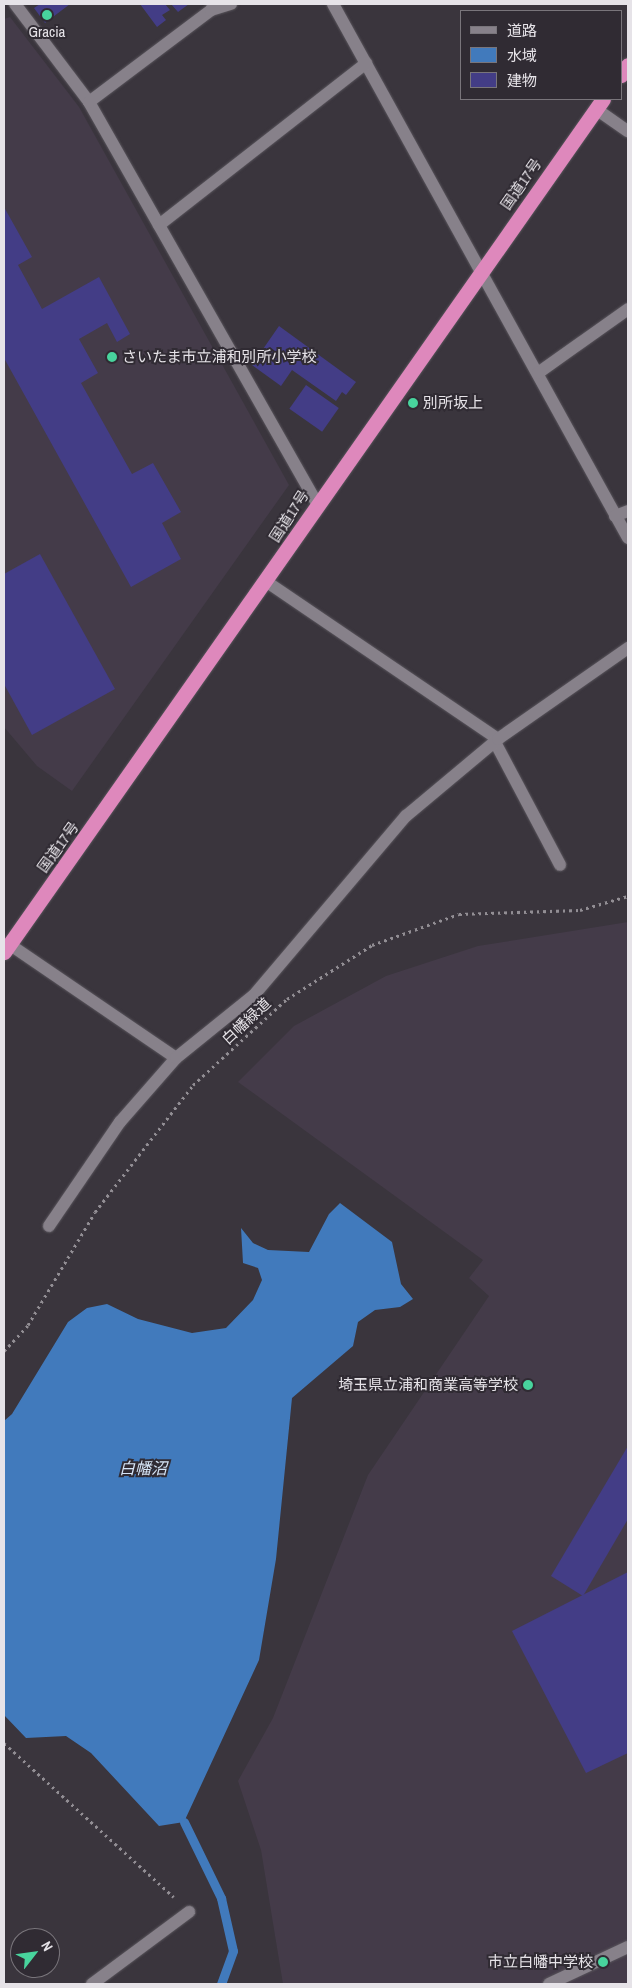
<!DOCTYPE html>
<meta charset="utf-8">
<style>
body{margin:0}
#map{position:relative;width:632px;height:1988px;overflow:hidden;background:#3a353d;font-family:"Archivo Narrow","Noto Sans JP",sans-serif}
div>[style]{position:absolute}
.built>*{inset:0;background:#443b49}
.water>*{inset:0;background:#417abc}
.stream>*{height:9px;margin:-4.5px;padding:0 4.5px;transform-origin:4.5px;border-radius:4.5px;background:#417abc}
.building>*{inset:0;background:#433d86;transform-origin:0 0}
.path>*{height:3px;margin-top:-1.5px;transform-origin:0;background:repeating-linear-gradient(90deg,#928e94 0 2.5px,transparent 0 6.5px)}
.roads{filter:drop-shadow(0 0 1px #58545b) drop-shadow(0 0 1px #58545b)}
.minor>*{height:12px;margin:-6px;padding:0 6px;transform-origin:6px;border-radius:6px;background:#87818a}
.highway>*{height:15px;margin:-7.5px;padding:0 7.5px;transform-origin:7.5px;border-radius:7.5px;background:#de88bc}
.dots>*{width:14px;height:14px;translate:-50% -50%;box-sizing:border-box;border:2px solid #302b33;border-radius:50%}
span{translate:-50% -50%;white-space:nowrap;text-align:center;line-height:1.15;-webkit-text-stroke:4px #302b33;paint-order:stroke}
.poi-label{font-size:15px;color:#e6e3e8}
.left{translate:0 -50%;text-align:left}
.right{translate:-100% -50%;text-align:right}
.street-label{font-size:15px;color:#e6e3e8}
.water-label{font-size:16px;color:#d6e5f7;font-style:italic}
.frame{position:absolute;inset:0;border:5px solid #e6e3e8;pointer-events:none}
.legend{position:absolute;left:460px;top:10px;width:162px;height:90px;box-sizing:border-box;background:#302b33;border:1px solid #79757b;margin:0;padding:6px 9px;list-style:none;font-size:15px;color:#e6e3e8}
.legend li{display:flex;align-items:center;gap:10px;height:25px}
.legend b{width:25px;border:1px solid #79757b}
.north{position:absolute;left:10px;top:1928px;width:50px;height:50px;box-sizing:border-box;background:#302b33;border:1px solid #79757b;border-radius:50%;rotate:60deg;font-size:14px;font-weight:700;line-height:20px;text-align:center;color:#e6e3e8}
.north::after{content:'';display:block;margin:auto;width:18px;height:22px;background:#48d49d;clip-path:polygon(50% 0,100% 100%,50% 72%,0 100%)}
</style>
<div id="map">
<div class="built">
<i style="clip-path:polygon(10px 17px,79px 107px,289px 485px,72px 791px,37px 766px,4px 727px,4px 19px)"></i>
<i style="clip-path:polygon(628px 922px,628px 1984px,283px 1984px,261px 1850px,238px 1781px,273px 1718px,368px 1475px,489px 1296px,469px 1278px,483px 1260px,238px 1082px,294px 1026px,386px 976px,478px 946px)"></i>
</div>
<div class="water">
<i style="clip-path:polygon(340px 1203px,392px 1242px,401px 1284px,413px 1299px,400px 1307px,375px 1310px,358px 1322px,353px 1346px,292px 1398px,276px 1559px,259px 1660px,184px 1822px,159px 1826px,91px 1753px,66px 1736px,26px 1738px,4px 1715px,4px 1421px,12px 1414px,68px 1322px,87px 1308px,107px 1304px,138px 1319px,192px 1333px,226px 1328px,253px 1300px,262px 1280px,258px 1268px,243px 1263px,241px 1228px,253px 1243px,268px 1250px,309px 1252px,329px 1214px)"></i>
</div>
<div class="stream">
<i style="left:184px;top:1822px;width:85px;rotate:64deg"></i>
<i style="left:221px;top:1898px;width:54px;rotate:77.2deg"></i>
<i style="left:233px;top:1951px;width:35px;rotate:110deg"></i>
</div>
<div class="building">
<i style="clip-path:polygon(40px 4px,70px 4px,45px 23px,34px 8px)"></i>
<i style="clip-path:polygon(140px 4px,165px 4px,170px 10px,162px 15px,166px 20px,157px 27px)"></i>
<i style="clip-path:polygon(171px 4px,189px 4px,178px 12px)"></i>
<i style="clip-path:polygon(4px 207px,32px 257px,18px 265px,42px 309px,99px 277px,130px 334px,117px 342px,107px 323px,79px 339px,98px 373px,81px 383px,132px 474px,153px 463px,181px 512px,162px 523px,181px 559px,131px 587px,4px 358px)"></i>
<i style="clip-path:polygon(279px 326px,356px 382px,346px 395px,342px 392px,336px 401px,292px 370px,281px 386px,252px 365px)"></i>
<i style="left:306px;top:385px;width:40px;height:29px;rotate:35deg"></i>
<i style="clip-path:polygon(40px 554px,115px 689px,32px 735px,4px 684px,4px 574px)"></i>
<i style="clip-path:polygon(628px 1446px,628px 1519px,583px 1596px,551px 1576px)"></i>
<i style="clip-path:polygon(628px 1572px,628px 1753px,586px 1773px,512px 1631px)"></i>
</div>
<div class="path">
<i style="left:4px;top:1351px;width:35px;rotate:-47deg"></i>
<i style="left:28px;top:1325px;width:131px;rotate:-59.3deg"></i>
<i style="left:95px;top:1212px;width:160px;rotate:-52.3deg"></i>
<i style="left:193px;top:1085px;width:127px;rotate:-42.5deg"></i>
<i style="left:287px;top:999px;width:101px;rotate:-32.4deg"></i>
<i style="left:372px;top:945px;width:92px;rotate:-19.6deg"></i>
<i style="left:459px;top:914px;width:121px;rotate:-1.9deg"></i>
<i style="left:580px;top:910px;width:50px;rotate:-16.3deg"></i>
<i style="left:4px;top:1743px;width:229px;rotate:42.2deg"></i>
</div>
<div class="roads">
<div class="minor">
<i style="left:15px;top:4px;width:123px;rotate:52.9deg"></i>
<i style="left:89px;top:102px;width:462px;rotate:60.4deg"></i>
<i style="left:333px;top:4px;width:610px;rotate:61.08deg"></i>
<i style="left:89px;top:102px;width:153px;rotate:-37deg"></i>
<i style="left:211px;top:10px;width:21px;rotate:-17deg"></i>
<i style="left:596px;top:109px;width:39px;rotate:35deg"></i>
<i style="left:159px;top:225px;width:263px;rotate:-38deg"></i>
<i style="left:538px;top:373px;width:110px;rotate:-35.4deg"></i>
<i style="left:615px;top:516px;width:14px;rotate:-21deg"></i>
<i style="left:267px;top:582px;width:279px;rotate:34.2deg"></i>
<i style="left:495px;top:742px;width:139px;rotate:62.1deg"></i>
<i style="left:9px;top:944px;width:202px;rotate:34.3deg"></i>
<i style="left:49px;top:1226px;width:126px;rotate:-55.7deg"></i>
<i style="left:120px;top:1122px;width:85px;rotate:-48.8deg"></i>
<i style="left:176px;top:1058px;width:100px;rotate:-38.9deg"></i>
<i style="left:254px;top:995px;width:235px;rotate:-49.7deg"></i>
<i style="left:406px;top:816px;width:120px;rotate:-39.9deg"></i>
<i style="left:498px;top:739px;width:159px;rotate:-35deg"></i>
<i style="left:92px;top:1984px;width:121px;rotate:-36.6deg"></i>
<i style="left:549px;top:1984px;width:87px;rotate:-25.1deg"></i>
</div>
<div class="highway">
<i style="left:621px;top:75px;width:12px;rotate:-55deg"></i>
<i style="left:4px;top:952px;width:1042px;rotate:-54.92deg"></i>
</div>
</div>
<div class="dots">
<i style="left:47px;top:15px;background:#48d49d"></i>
<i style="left:112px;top:357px;background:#48d49d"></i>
<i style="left:413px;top:403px;background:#48d49d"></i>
<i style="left:528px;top:1385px;background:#48d49d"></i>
<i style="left:603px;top:1962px;background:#48d49d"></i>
</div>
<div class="poi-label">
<span style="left:47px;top:32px">Gracia</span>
<span class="left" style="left:122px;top:357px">さいたま市立浦和別所小学校</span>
<span class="left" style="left:423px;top:403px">別所坂上</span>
<span class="right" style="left:518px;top:1385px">埼玉県立浦和商業高等学校</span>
<span class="right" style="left:593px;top:1962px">市立白幡中学校</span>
</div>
<div class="street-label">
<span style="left:521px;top:184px;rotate:-55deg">国道17号</span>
<span style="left:289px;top:516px;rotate:-57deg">国道17号</span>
<span style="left:58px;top:847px;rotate:-54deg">国道17号</span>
<span style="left:246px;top:1021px;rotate:-43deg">白幡緑道</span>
</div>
<div class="water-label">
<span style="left:143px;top:1468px">白幡沼</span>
</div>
<div class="frame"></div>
<ul class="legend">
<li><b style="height:6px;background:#87818a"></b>道路</li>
<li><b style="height:14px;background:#417abc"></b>水域</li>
<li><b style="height:14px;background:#433d86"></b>建物</li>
</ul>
<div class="north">N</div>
</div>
